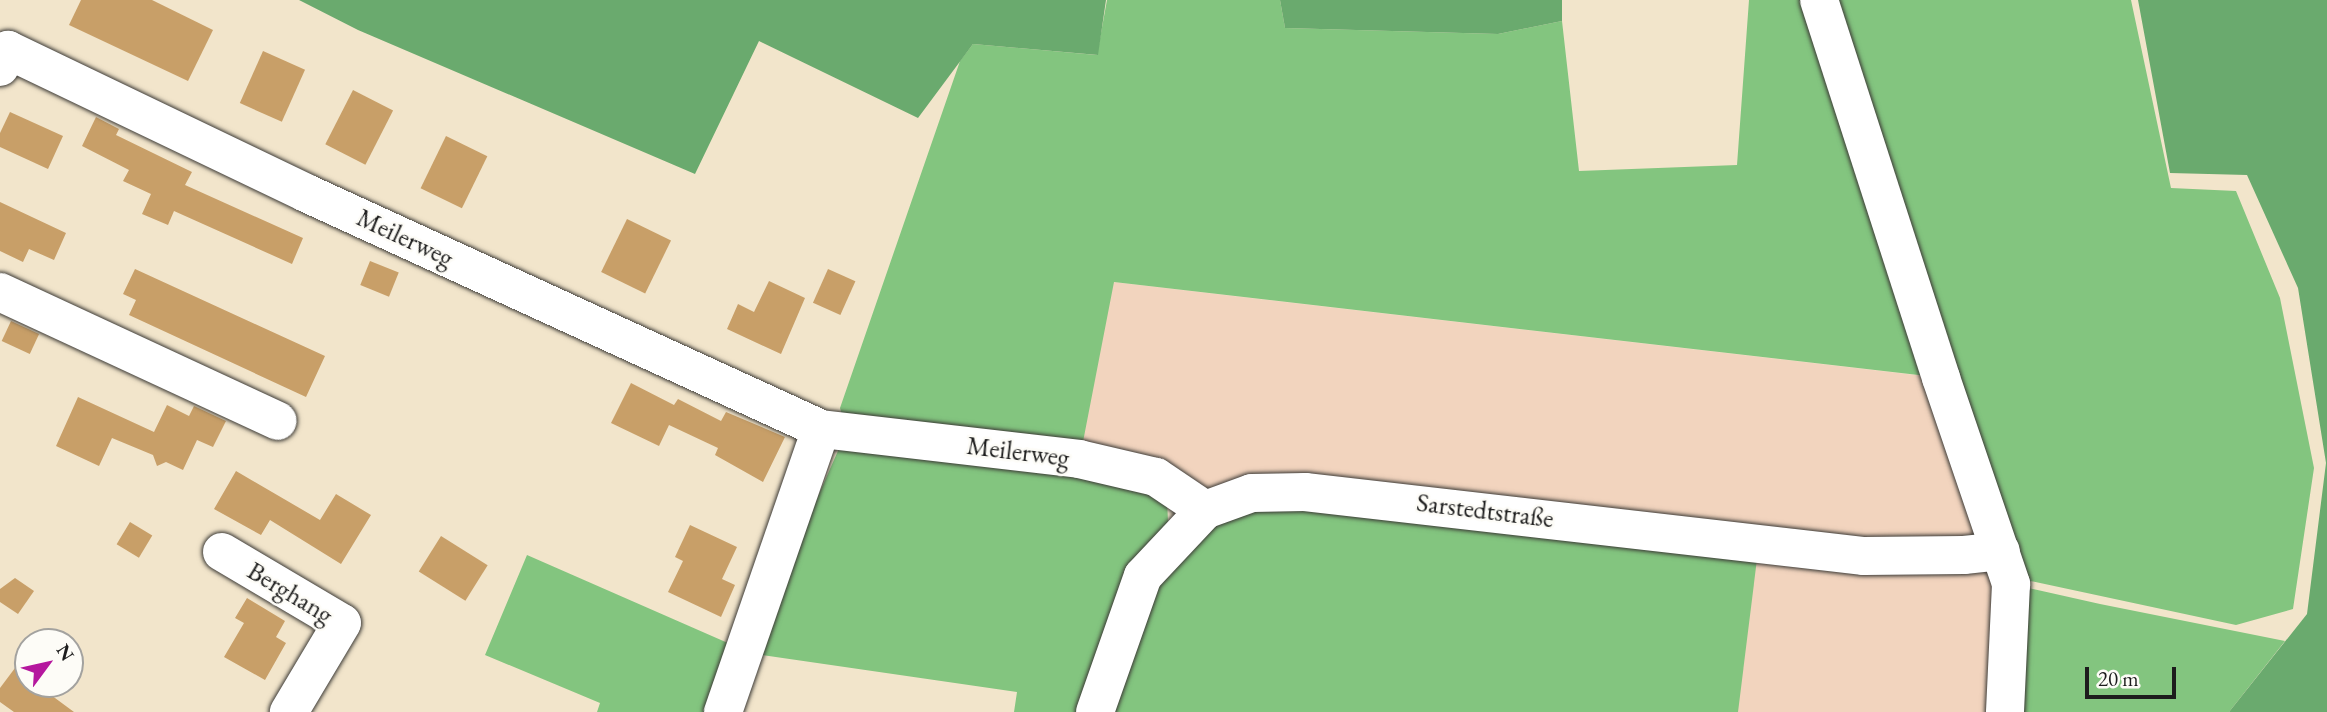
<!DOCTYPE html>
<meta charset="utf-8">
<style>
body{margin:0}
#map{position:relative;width:2327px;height:712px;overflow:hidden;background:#f2e5cb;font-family:"EB Garamond",serif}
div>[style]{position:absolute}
.built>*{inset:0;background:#f2d4be}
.green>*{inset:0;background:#83c57f}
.forest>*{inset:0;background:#6aaa6e}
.building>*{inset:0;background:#c89f68;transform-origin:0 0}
.roads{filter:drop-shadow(0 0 2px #3c3a36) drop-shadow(0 0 2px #3c3a36)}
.minor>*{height:38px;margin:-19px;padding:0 19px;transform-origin:19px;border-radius:19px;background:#fff}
span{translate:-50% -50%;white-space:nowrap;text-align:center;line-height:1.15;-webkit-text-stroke:5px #fdfcf7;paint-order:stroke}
.street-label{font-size:26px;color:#1c1c1c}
.north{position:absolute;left:14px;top:628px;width:70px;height:70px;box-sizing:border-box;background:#fdfcf7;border:2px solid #a3a29f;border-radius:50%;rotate:57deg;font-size:19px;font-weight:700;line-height:28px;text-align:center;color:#1c1c1c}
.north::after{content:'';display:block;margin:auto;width:24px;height:32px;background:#b5179e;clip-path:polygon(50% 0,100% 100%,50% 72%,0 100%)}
.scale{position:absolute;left:2085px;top:667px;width:91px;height:32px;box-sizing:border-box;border:4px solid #1c1c1c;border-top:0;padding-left:9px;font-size:21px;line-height:24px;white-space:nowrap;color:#1c1c1c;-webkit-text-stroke:5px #fdfcf7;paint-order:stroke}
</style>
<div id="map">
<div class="built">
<i style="clip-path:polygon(1113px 282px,1941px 378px,2001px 551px,2005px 712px,1095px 712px,1205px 510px,1079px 459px)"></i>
</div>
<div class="green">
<i style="clip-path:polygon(1107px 0,1280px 0,1285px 28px,1498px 34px,1562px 21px,1579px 171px,1737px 165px,1749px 0,1808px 0,1927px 376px,1114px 282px,1082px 447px,845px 425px,840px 408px,960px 61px,973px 44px,1097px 55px)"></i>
<i style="clip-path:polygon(1827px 0,2131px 0,2171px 188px,2236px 191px,2280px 298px,2314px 468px,2293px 609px,2236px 625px,2021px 579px)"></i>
<i style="clip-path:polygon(841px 444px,1143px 482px,1167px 499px,1168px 522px,1079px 712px,1014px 712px,1017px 692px,749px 653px)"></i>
<i style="clip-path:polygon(1252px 493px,1759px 543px,1738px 712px,1095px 712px,1143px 576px)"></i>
<i style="clip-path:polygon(527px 555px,737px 647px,713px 712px,597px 712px,600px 703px,485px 655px)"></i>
<i style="clip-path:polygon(2011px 584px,2100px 604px,2285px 641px,2229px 712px,2005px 712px)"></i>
</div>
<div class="forest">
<i style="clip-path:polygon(299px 0,1106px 0,1098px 55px,973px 44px,918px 118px,759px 41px,695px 174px,358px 30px)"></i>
<i style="clip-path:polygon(1280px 0,1562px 0,1562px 21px,1498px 34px,1285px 28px)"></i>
<i style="clip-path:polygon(2138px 0,2327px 0,2327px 712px,2229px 712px,2307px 614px,2326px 463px,2298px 288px,2247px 175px,2170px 173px)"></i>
</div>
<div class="building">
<i style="clip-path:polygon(81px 0,152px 0,213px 30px,188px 81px,69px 25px)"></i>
<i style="left:263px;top:51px;width:46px;height:57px;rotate:24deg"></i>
<i style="left:353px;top:90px;width:45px;height:61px;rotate:27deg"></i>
<i style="clip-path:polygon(10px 112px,63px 136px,48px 169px,0 147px,0 133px)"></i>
<i style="clip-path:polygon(96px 117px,119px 129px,116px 135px,192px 172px,185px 185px,303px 238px,292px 264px,174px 211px,168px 225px,142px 214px,151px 194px,123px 181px,129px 170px,82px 146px)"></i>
<i style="left:446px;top:136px;width:46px;height:58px;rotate:26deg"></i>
<i style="clip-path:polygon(0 202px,66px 233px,54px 260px,29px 249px,23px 262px,0 251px)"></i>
<i style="left:627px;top:219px;width:49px;height:59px;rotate:26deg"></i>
<i style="left:370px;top:261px;width:31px;height:26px;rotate:22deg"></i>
<i style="clip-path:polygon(135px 269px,325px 356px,306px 397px,129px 315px,136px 300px,123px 294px)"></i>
<i style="left:828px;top:269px;width:30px;height:37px;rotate:24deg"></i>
<i style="clip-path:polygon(769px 281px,805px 298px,781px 354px,727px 329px,738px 304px,754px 312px)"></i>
<i style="left:11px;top:321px;width:31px;height:22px;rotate:25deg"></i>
<i style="clip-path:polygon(631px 383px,674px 405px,678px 399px,721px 421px,726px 412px,785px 437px,763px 482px,715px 455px,718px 448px,669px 425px,659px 446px,611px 423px)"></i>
<i style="clip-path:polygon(78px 397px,154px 432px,167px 405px,189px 416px,194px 406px,226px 421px,213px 447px,197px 440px,183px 470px,166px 462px,157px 466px,153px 455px,112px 438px,99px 466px,56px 446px)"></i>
<i style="clip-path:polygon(236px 471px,320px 520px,336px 494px,371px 515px,341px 564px,270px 520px,261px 535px,214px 509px)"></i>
<i style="left:130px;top:522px;width:26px;height:26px;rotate:31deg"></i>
<i style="clip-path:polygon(690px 525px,737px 547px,722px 579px,735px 585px,721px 617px,668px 592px,683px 561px,675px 557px)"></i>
<i style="left:441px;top:536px;width:55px;height:42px;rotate:32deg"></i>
<i style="clip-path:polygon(15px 578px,34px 591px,18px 614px,0 602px,0 589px)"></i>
<i style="clip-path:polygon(247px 598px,285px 621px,276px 637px,286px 643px,265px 680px,224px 657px,244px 623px,235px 618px)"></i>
<i style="clip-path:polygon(15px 668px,28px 678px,28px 684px,36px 684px,74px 712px,14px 712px,0 702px,0 688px)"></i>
</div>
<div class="roads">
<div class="minor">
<i style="left:1819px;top:0;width:397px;rotate:72.1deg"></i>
<i style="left:1941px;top:378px;width:218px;rotate:71.2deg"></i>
<i style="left:2011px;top:584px;width:128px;rotate:92.7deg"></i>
<i style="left:0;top:67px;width:19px;rotate:-65deg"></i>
<i style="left:8px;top:50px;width:331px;rotate:25.6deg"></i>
<i style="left:306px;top:193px;width:566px;rotate:24.62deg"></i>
<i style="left:821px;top:429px;width:260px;rotate:6.6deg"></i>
<i style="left:1079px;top:459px;width:79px;rotate:13.2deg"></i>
<i style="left:1156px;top:477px;width:59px;rotate:34deg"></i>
<i style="left:0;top:292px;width:306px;rotate:24.9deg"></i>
<i style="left:222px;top:552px;width:139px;rotate:30.6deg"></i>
<i style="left:342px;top:623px;width:104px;rotate:120.8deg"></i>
<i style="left:723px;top:712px;width:299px;rotate:-70.9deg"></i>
<i style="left:1095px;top:712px;width:144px;rotate:-70.6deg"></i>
<i style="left:1143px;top:576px;width:91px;rotate:-46.8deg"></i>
<i style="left:1205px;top:510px;width:50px;rotate:-19.9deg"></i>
<i style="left:1252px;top:493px;width:53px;rotate:-1.1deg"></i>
<i style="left:1305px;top:492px;width:563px;rotate:6.53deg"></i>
<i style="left:1864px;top:556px;width:100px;rotate:-0.6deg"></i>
<i style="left:1964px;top:555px;width:37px;rotate:-6deg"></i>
</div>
</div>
<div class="street-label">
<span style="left:405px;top:238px;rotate:25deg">Meilerweg</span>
<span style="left:1018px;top:452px;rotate:7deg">Meilerweg</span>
<span style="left:1485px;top:511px;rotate:7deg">Sarstedtstraße</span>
<span style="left:290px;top:593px;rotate:31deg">Berghang</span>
</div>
<div class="north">N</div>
<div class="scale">20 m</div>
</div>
